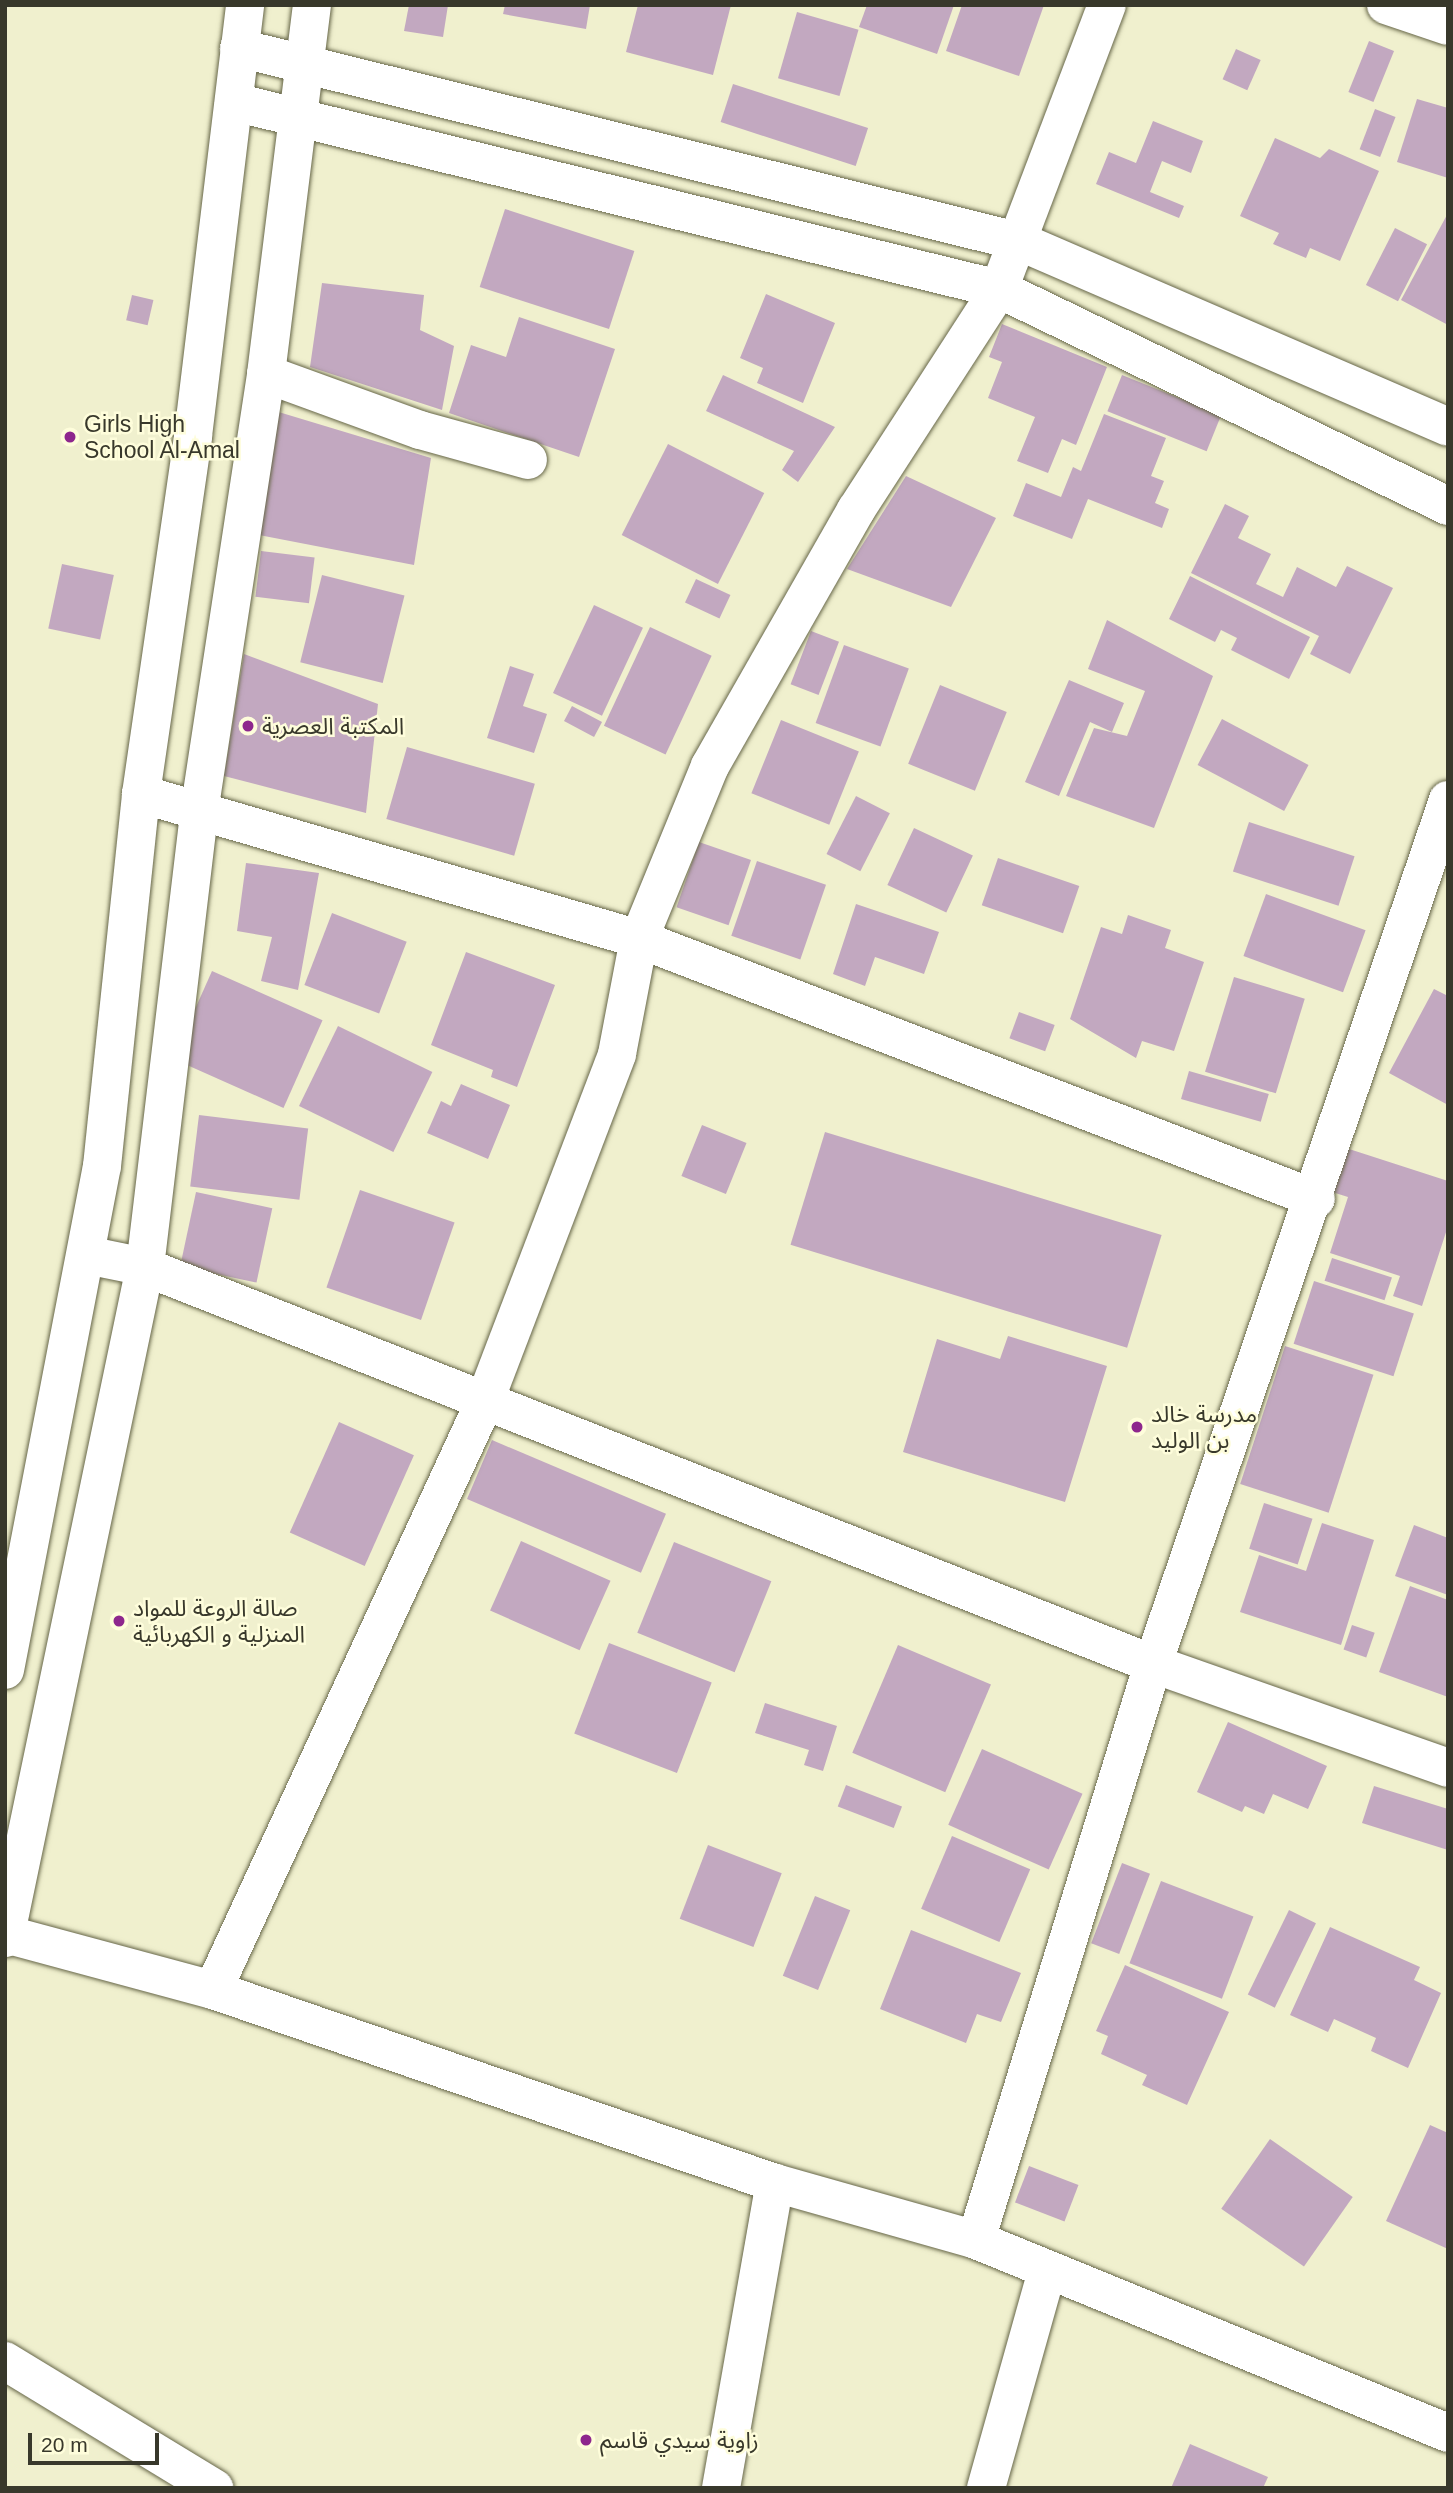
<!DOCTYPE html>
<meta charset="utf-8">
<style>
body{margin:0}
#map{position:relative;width:1453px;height:2493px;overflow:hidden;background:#f0f0ce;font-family:Helvetica,"Noto Sans Arabic",sans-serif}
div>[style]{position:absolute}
.building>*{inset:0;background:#c2a8c0;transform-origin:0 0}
.roads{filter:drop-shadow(0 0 2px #666648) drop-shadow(0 0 2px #666648)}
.street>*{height:38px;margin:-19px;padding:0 19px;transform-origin:19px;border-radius:19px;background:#fff}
.primary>*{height:38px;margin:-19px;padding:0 19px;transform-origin:19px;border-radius:19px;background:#fff}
.dots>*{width:19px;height:19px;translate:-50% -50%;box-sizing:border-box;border:4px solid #fefddb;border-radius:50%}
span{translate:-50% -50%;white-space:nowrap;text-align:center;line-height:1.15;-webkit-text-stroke:5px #fefddb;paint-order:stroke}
.poi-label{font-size:23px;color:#38382b}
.left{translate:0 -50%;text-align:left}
.frame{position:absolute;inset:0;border:7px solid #38382b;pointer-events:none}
.scale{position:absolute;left:28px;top:2433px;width:131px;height:32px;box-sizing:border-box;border:4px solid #38382b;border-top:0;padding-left:9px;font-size:21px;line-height:24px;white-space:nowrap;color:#38382b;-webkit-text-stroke:5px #fefddb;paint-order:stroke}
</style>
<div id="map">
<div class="building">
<i style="clip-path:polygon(409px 5px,448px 5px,443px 37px,404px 31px)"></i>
<i style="clip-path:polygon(505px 5px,590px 5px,586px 29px,503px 14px)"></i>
<i style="clip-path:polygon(638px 5px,731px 5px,713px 75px,626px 52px)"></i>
<i style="clip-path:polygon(867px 5px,954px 5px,937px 54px,859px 27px)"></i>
<i style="clip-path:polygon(962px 5px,1044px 5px,1019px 76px,946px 51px)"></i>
<i style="left:797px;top:12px;width:64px;height:69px;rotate:16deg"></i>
<i style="left:1369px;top:41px;width:27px;height:55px;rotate:22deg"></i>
<i style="left:1236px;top:49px;width:27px;height:33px;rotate:24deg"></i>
<i style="left:733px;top:84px;width:142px;height:40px;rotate:18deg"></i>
<i style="clip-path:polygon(1417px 99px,1448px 108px,1448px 178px,1397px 162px)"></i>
<i style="left:1375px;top:109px;width:22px;height:43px;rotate:21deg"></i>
<i style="clip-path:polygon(1153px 121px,1203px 141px,1191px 173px,1162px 161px,1150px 192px,1184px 206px,1179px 218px,1096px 184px,1109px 152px,1136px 163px)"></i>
<i style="clip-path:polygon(1275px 138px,1320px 158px,1329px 149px,1379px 171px,1340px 261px,1310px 248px,1306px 258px,1273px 244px,1279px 233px,1240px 216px)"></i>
<i style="left:505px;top:209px;width:136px;height:82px;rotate:18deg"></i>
<i style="clip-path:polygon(1448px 213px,1448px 325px,1401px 300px)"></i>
<i style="left:1395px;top:228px;width:36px;height:64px;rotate:27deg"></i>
<i style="clip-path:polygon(322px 283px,424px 295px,420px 330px,454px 346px,442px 410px,310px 367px)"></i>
<i style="clip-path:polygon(766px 294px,835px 323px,803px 403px,757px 383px,763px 368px,740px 358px)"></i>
<i style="left:132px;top:295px;width:22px;height:26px;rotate:13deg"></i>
<i style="clip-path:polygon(519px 317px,615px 349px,579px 457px,449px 413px,471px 345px,506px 357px)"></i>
<i style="clip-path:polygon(1002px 324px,1107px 367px,1076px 445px,1062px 439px,1048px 473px,1017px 461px,1035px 417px,988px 398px,1002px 362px,989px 357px)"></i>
<i style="clip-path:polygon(723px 375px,835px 427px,798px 482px,782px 470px,794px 451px,706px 411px)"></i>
<i style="left:1122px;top:375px;width:107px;height:39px;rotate:22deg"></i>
<i style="clip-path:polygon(272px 410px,431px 458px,414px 565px,259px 535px)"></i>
<i style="clip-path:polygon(1104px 414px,1166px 438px,1151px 476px,1164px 481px,1155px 503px,1169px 509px,1162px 528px,1088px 499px,1072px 539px,1013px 516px,1026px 483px,1061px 497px,1073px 467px,1081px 471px)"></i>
<i style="left:668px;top:444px;width:108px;height:102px;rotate:27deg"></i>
<i style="clip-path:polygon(906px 476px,996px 518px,951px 607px,847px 569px)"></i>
<i style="clip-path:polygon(1225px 504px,1249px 516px,1238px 538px,1271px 554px,1256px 584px,1283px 597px,1297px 567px,1336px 587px,1347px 566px,1393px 588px,1350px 674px,1310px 654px,1319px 636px,1191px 573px)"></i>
<i style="left:261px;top:551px;width:54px;height:46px;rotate:7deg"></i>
<i style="left:62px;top:564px;width:53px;height:66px;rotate:12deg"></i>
<i style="left:322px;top:575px;width:85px;height:90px;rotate:14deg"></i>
<i style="clip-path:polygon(1190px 576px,1310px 637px,1289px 679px,1231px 650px,1237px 638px,1221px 630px,1215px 642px,1169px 619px)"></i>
<i style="left:696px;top:579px;width:38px;height:26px;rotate:25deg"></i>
<i style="left:594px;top:605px;width:54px;height:97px;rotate:25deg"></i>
<i style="clip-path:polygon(1107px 620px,1213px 676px,1154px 828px,1066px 796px,1094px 728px,1127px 736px,1145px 691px,1088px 669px)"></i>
<i style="left:650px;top:627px;width:68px;height:109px;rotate:25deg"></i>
<i style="left:811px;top:631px;width:30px;height:57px;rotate:21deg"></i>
<i style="left:844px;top:645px;width:69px;height:83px;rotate:20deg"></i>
<i style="clip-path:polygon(244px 654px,378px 704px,366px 813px,224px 776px)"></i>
<i style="clip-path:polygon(510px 666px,534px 674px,523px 706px,547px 714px,534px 753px,487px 738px)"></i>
<i style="clip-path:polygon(1069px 680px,1124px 703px,1112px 732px,1090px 722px,1059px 796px,1025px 782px)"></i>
<i style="left:940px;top:685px;width:72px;height:85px;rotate:22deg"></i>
<i style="left:572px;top:706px;width:34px;height:17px;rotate:28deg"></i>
<i style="left:1222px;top:719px;width:98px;height:52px;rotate:28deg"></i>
<i style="left:781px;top:720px;width:84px;height:79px;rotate:22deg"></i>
<i style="left:407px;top:747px;width:133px;height:75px;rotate:16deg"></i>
<i style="left:856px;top:796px;width:38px;height:65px;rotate:27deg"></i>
<i style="left:1249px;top:822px;width:111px;height:52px;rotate:18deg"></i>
<i style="left:914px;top:828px;width:65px;height:63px;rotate:25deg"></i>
<i style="left:699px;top:842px;width:55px;height:69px;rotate:19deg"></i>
<i style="left:998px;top:858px;width:86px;height:50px;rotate:19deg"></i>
<i style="left:757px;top:861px;width:73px;height:79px;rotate:19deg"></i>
<i style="clip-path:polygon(246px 863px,319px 873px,298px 990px,261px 981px,272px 937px,237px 931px)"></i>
<i style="left:1266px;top:894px;width:106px;height:66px;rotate:20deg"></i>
<i style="clip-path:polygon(856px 904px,939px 932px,924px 974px,875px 957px,865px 986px,833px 974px)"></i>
<i style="left:332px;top:913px;width:80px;height:77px;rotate:21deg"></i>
<i style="clip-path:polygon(1128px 915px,1171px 930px,1165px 948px,1204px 962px,1174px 1051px,1142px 1041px,1136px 1058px,1070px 1019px,1101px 927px,1122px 934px)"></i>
<i style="clip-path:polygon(466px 952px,555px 985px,517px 1087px,491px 1077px,493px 1070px,431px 1045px)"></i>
<i style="left:212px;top:971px;width:121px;height:96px;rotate:24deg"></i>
<i style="left:1234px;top:977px;width:74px;height:99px;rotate:17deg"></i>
<i style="clip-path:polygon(1434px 989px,1448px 996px,1448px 1105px,1389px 1073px)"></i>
<i style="left:1019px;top:1012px;width:38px;height:28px;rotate:20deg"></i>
<i style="left:338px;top:1026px;width:105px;height:89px;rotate:26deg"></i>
<i style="left:1189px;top:1071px;width:83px;height:29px;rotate:16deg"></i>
<i style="clip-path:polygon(461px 1084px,510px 1105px,488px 1159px,427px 1133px,441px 1101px,451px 1106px)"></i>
<i style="left:199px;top:1115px;width:110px;height:72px;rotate:7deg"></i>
<i style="left:702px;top:1125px;width:48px;height:55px;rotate:22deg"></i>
<i style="left:825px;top:1132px;width:352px;height:118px;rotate:17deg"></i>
<i style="clip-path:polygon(1346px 1148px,1448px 1181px,1448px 1226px,1422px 1306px,1393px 1296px,1400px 1276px,1330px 1253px,1348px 1197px,1332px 1192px)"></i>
<i style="left:360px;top:1190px;width:100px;height:103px;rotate:19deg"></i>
<i style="left:196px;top:1192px;width:78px;height:76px;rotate:12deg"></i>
<i style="left:1332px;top:1258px;width:63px;height:24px;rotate:18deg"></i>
<i style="left:1314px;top:1281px;width:105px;height:66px;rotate:18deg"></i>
<i style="clip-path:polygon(1008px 1336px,1107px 1366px,1065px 1502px,903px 1452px,937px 1339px,1000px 1359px)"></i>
<i style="left:1285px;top:1346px;width:93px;height:145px;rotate:18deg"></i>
<i style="left:339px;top:1422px;width:82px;height:121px;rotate:24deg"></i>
<i style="left:492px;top:1440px;width:189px;height:64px;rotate:23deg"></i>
<i style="left:1264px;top:1503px;width:51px;height:48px;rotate:18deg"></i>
<i style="clip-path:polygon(1322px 1523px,1374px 1540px,1341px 1645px,1240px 1612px,1259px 1555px,1306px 1571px)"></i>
<i style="clip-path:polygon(1414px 1525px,1448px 1538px,1448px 1595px,1395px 1576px)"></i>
<i style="left:521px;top:1541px;width:98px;height:76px;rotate:24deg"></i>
<i style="left:674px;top:1542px;width:105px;height:98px;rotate:22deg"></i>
<i style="clip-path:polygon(1410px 1586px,1448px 1600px,1448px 1697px,1379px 1672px)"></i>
<i style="left:1352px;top:1625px;width:24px;height:26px;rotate:19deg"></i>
<i style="left:609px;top:1643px;width:110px;height:97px;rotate:21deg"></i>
<i style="left:898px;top:1645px;width:101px;height:117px;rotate:23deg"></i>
<i style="clip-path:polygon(765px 1703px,837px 1726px,823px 1771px,804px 1765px,809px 1750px,755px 1733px)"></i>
<i style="clip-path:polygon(1228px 1722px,1327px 1766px,1308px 1809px,1273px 1794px,1264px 1814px,1245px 1806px,1242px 1812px,1197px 1792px)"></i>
<i style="left:982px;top:1749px;width:110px;height:83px;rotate:24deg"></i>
<i style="left:846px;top:1785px;width:60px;height:23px;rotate:21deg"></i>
<i style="clip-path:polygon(1374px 1786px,1448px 1809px,1448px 1850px,1362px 1823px)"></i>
<i style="left:952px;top:1836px;width:85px;height:79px;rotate:23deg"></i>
<i style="left:708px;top:1845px;width:79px;height:79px;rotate:21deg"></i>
<i style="left:1122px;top:1863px;width:30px;height:86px;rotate:21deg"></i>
<i style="left:1161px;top:1881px;width:99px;height:88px;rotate:21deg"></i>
<i style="left:815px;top:1896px;width:38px;height:86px;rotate:22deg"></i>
<i style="left:1289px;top:1910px;width:30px;height:94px;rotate:26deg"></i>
<i style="clip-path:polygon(1330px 1927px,1420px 1967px,1414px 1980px,1441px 1993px,1408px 2068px,1371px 2051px,1376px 2038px,1334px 2019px,1328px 2032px,1290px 2015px)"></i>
<i style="clip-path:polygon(911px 1930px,1021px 1973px,1001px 2022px,977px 2014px,966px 2043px,880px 2009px)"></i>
<i style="clip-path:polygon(1125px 1965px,1229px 2012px,1187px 2105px,1142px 2085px,1147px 2075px,1101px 2054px,1108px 2036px,1096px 2031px)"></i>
<i style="clip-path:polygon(1430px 2125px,1448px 2133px,1448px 2249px,1386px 2221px)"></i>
<i style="left:1270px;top:2139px;width:101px;height:85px;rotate:35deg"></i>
<i style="left:1029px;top:2166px;width:53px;height:39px;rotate:21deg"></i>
<i style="clip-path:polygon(1190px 2444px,1268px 2477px,1263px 2488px,1171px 2488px)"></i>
</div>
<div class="roads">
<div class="street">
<i style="left:1386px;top:5px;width:65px;rotate:18.7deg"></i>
<i style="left:239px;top:48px;width:806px;rotate:13.93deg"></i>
<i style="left:1021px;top:242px;width:465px;rotate:23.4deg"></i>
<i style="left:234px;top:102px;width:788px;rotate:13.74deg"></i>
<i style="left:999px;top:289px;width:499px;rotate:25.8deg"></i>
<i style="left:266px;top:374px;width:164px;rotate:20deg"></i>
<i style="left:420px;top:430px;width:112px;rotate:15.5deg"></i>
<i style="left:141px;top:794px;width:519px;rotate:16.23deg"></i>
<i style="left:639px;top:939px;width:725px;rotate:21.01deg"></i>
<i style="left:86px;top:1255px;width:60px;rotate:11.5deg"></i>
<i style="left:145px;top:1267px;width:1083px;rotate:21.5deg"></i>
<i style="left:1153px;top:1664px;width:313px;rotate:19.4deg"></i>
<i style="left:5px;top:1934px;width:215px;rotate:15.1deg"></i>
<i style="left:213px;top:1990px;width:594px;rotate:18.95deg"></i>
<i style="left:775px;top:2183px;width:209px;rotate:15.8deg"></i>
<i style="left:976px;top:2240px;width:510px;rotate:22.24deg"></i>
<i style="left:213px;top:1990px;width:647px;rotate:-65.22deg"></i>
<i style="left:484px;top:1403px;width:373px;rotate:-69.1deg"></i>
<i style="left:617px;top:1054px;width:117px;rotate:-79.2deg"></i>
<i style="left:639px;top:939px;width:187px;rotate:-67.7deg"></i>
<i style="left:710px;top:766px;width:295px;rotate:-60.3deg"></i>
<i style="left:856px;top:510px;width:263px;rotate:-57.1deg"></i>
<i style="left:999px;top:289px;width:304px;rotate:-69.2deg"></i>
<i style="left:976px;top:2240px;width:603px;rotate:-72.92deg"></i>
<i style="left:1153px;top:1664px;width:913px;rotate:-71.15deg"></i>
<i style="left:5px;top:2361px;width:245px;rotate:31.3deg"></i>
<i style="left:721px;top:2488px;width:310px;rotate:-80deg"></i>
<i style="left:986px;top:2488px;width:222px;rotate:-74.3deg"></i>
</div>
<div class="primary">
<i style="left:5px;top:1670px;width:513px;rotate:-79.11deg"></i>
<i style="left:102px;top:1166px;width:374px;rotate:-84deg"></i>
<i style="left:141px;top:794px;width:362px;rotate:-81.7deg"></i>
<i style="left:193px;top:436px;width:434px;rotate:-83.1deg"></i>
<i style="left:5px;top:1938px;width:685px;rotate:-78.21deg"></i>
<i style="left:145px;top:1267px;width:464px;rotate:-83.2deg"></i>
<i style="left:200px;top:806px;width:437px;rotate:-81.3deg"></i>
<i style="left:266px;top:374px;width:372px;rotate:-82.9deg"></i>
</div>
</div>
<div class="dots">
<i style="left:70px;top:437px;background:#8e278d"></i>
<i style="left:248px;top:726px;background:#8e278d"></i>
<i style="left:1137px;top:1427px;background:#8e278d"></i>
<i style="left:119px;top:1621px;background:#8e278d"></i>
<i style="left:586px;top:2440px;background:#8e278d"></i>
</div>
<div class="poi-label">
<span class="left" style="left:84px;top:437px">Girls High<br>School Al-Amal</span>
<span class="left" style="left:262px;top:726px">المكتبة العصرية</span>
<span class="left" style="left:1151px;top:1427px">مدرسة خالد<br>بن الوليد</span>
<span class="left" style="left:133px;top:1621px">صالة الروعة للمواد<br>المنزلية و الكهربائية</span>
<span class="left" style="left:600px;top:2440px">زاوية سيدي قاسم</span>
</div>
<div class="frame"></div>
<div class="scale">20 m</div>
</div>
